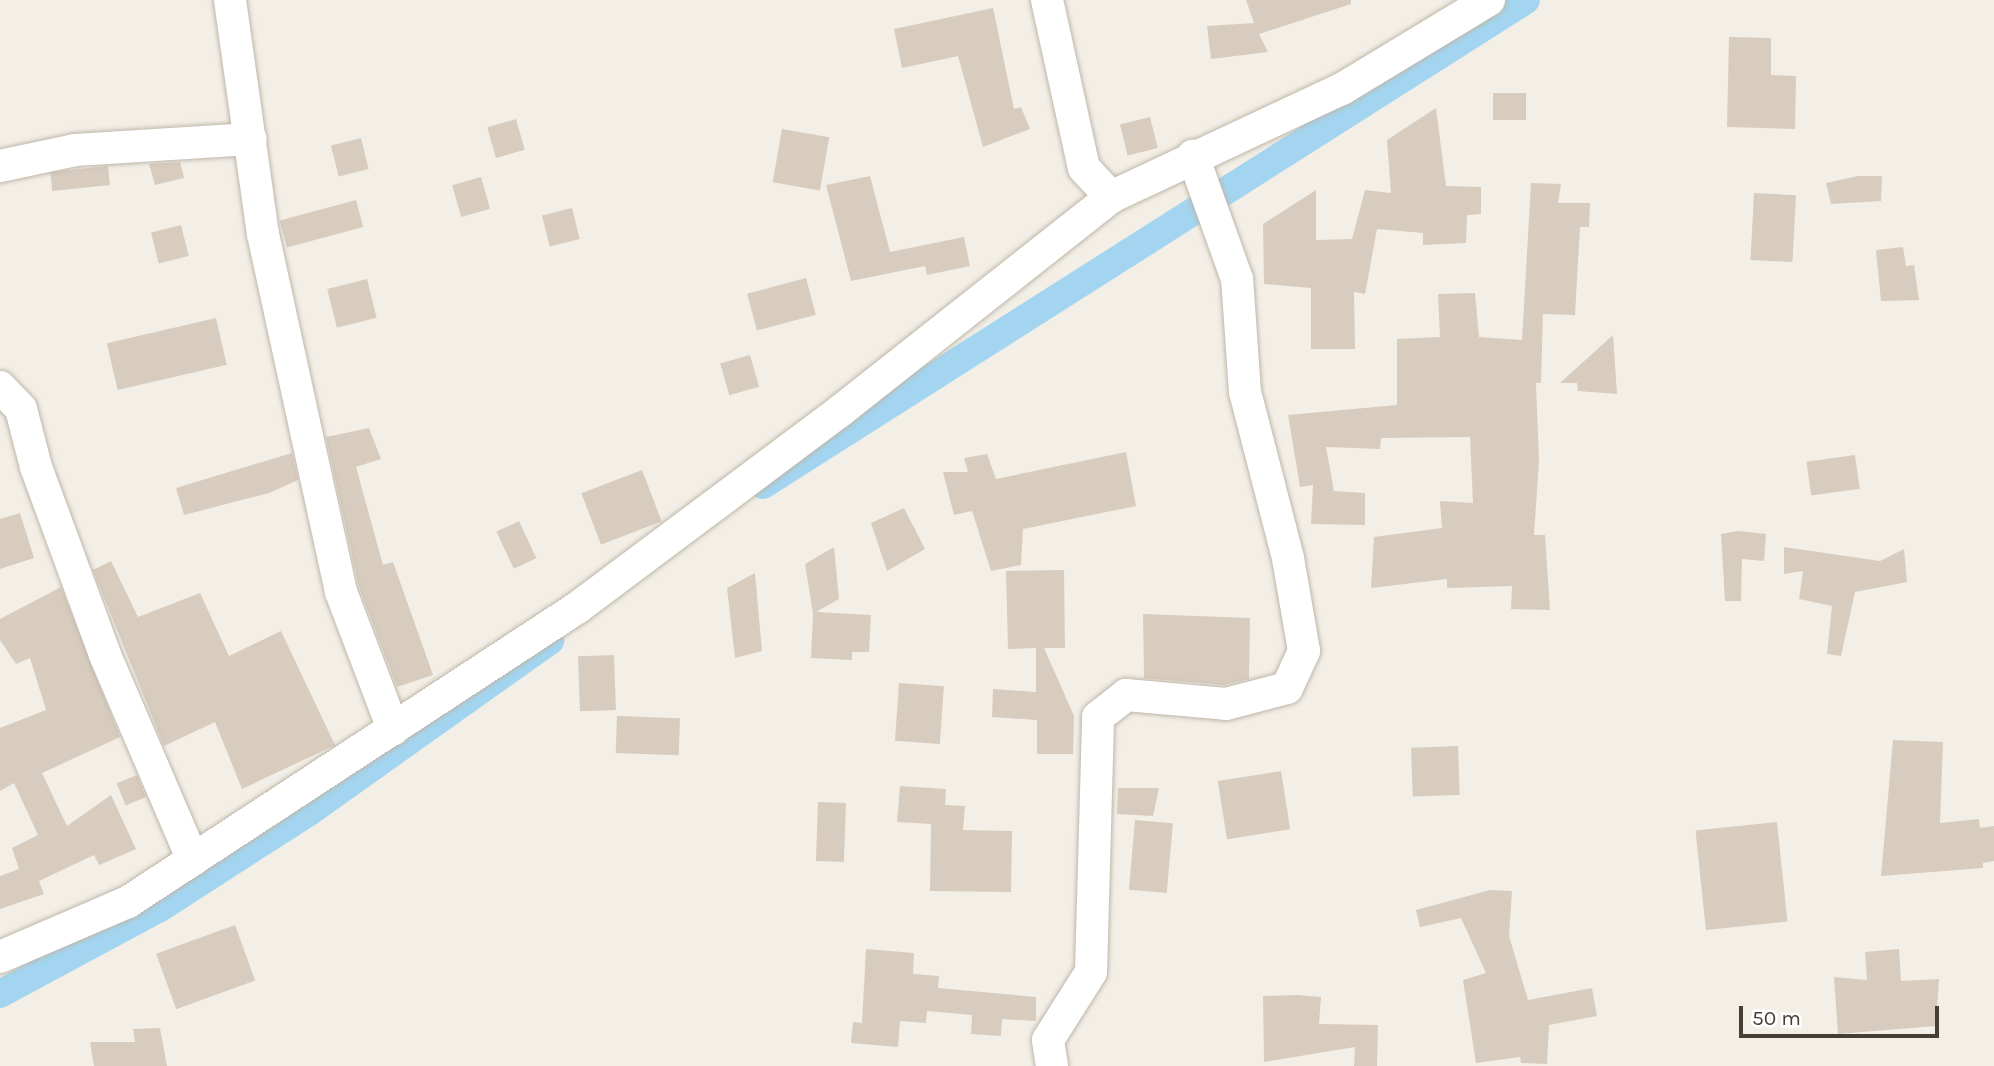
<!DOCTYPE html>
<style>
body{margin:0}
#map{position:relative;width:1994px;height:1066px;overflow:hidden;background:#f3efe7;font-family:Karla,sans-serif}
div>[style]{position:absolute}
.canal>*{height:28px;margin:-14px;padding:0 14px;transform-origin:14px;border-radius:14px;background:#a3d5f0}
.building>*{inset:0;background:#d8ccbf;transform-origin:0 0}
.roads{filter:drop-shadow(0 0 2px #bfb6a9) drop-shadow(0 0 2px #bfb6a9)}
.minor>*{height:32px;margin:-16px;padding:0 16px;transform-origin:16px;border-radius:16px;background:#fff}
span{translate:-50% -50%;white-space:nowrap;text-align:center;line-height:1.15;-webkit-text-stroke:5px #fff;paint-order:stroke}
.scale{position:absolute;left:1739px;top:1006px;width:200px;height:32px;box-sizing:border-box;border:4px solid #463f36;border-top:0;padding-left:9px;font-size:21px;line-height:24px;white-space:nowrap;color:#463f36;-webkit-text-stroke:5px #fff;paint-order:stroke}
</style>
<div id="map">
<div class="canal">
<i style="left:763px;top:485px;width:904px;rotate:-32.44deg"></i>
<i style="left:0;top:994px;width:182px;rotate:-28.3deg"></i>
<i style="left:160px;top:908px;width:177px;rotate:-32.8deg"></i>
<i style="left:309px;top:812px;width:296px;rotate:-35.4deg"></i>
</div>
<div class="building">
<i style="clip-path:polygon(1246px 0,1351px 0,1351px 4px,1259px 34px,1268px 52px,1211px 59px,1207px 26px,1254px 23px)"></i>
<i style="clip-path:polygon(993px 8px,1014px 109px,1021px 107px,1030px 129px,983px 147px,958px 56px,902px 68px,894px 29px)"></i>
<i style="clip-path:polygon(1729px 37px,1771px 38px,1771px 75px,1796px 76px,1795px 129px,1727px 127px)"></i>
<i style="left:1493px;top:93px;width:33px;height:27px"></i>
<i style="clip-path:polygon(1436px 108px,1446px 186px,1481px 187px,1481px 214px,1467px 215px,1466px 243px,1423px 245px,1423px 233px,1377px 229px,1365px 294px,1354px 292px,1355px 349px,1311px 349px,1311px 288px,1264px 284px,1263px 224px,1316px 190px,1316px 240px,1352px 239px,1365px 190px,1391px 193px,1387px 140px)"></i>
<i style="left:1150px;top:117px;width:32px;height:31px;rotate:76deg"></i>
<i style="left:516px;top:119px;width:32px;height:30px;rotate:74deg"></i>
<i style="left:782px;top:129px;width:48px;height:54px;rotate:10deg"></i>
<i style="left:361px;top:138px;width:32px;height:31px;rotate:76deg"></i>
<i style="clip-path:polygon(180px 162px,184px 178px,155px 185px,149px 164px)"></i>
<i style="left:108px;top:166px;width:19px;height:58px;rotate:84deg"></i>
<i style="clip-path:polygon(870px 176px,890px 252px,964px 237px,970px 266px,927px 275px,925px 266px,851px 281px,826px 185px)"></i>
<i style="clip-path:polygon(1858px 176px,1882px 176px,1881px 201px,1831px 204px,1826px 183px)"></i>
<i style="left:481px;top:177px;width:33px;height:30px;rotate:74deg"></i>
<i style="clip-path:polygon(1531px 183px,1561px 184px,1558px 203px,1590px 203px,1589px 227px,1580px 227px,1575px 315px,1543px 314px,1541px 383px,1536px 383px,1539px 461px,1534px 535px,1545px 535px,1550px 610px,1511px 609px,1512px 586px,1447px 588px,1447px 579px,1371px 588px,1374px 537px,1442px 528px,1440px 501px,1473px 503px,1470px 437px,1381px 438px,1380px 449px,1326px 447px,1334px 491px,1365px 493px,1365px 525px,1311px 524px,1313px 485px,1300px 487px,1288px 415px,1397px 405px,1397px 339px,1440px 337px,1438px 294px,1475px 293px,1479px 337px,1522px 340px)"></i>
<i style="left:1754px;top:193px;width:42px;height:67px;rotate:3deg"></i>
<i style="left:356px;top:200px;width:28px;height:79px;rotate:75deg"></i>
<i style="left:572px;top:208px;width:32px;height:31px;rotate:76deg"></i>
<i style="left:181px;top:225px;width:32px;height:31px;rotate:76deg"></i>
<i style="clip-path:polygon(1903px 247px,1906px 266px,1914px 265px,1919px 300px,1881px 301px,1876px 250px)"></i>
<i style="left:806px;top:278px;width:38px;height:61px;rotate:75deg"></i>
<i style="left:367px;top:279px;width:40px;height:41px;rotate:76deg"></i>
<i style="left:216px;top:318px;width:48px;height:112px;rotate:77deg"></i>
<i style="clip-path:polygon(1613px 335px,1617px 394px,1578px 391px,1577px 383px,1560px 383px)"></i>
<i style="left:750px;top:355px;width:33px;height:31px;rotate:74deg"></i>
<i style="clip-path:polygon(369px 428px,381px 459px,356px 467px,383px 565px,393px 562px,433px 675px,397px 687px,359px 587px,326px 437px)"></i>
<i style="clip-path:polygon(1126px 452px,1136px 506px,1023px 529px,1021px 565px,991px 571px,972px 511px,954px 515px,943px 472px,968px 472px,964px 458px,987px 454px,996px 479px)"></i>
<i style="clip-path:polygon(292px 453px,298px 480px,269px 493px,184px 515px,176px 488px)"></i>
<i style="left:1855px;top:455px;width:34px;height:49px;rotate:82deg"></i>
<i style="left:642px;top:470px;width:55px;height:65px;rotate:69deg"></i>
<i style="clip-path:polygon(904px 508px,925px 549px,887px 571px,871px 523px)"></i>
<i style="clip-path:polygon(20px 513px,34px 558px,0 569px,0 519px)"></i>
<i style="left:519px;top:521px;width:41px;height:25px;rotate:65deg"></i>
<i style="clip-path:polygon(1738px 531px,1766px 534px,1764px 561px,1742px 559px,1741px 601px,1725px 601px,1721px 534px)"></i>
<i style="clip-path:polygon(834px 547px,839px 599px,816px 612px,871px 615px,869px 652px,852px 652px,852px 660px,811px 658px,813px 614px,805px 564px)"></i>
<i style="clip-path:polygon(1784px 547px,1880px 561px,1904px 549px,1907px 582px,1855px 592px,1841px 656px,1827px 654px,1832px 606px,1799px 599px,1803px 571px,1784px 574px)"></i>
<i style="clip-path:polygon(111px 561px,138px 617px,200px 593px,229px 656px,281px 631px,335px 745px,242px 789px,215px 722px,164px 746px,93px 570px)"></i>
<i style="clip-path:polygon(1064px 570px,1065px 648px,1044px 648px,1074px 716px,1073px 754px,1037px 754px,1037px 720px,992px 717px,993px 689px,1036px 692px,1036px 648px,1008px 649px,1006px 571px)"></i>
<i style="clip-path:polygon(755px 573px,762px 651px,735px 658px,727px 588px)"></i>
<i style="clip-path:polygon(61px 587px,120px 737px,42px 773px,67px 826px,111px 795px,136px 849px,99px 865px,94px 855px,39px 881px,44px 894px,0 909px,0 876px,19px 869px,12px 848px,38px 835px,14px 783px,0 791px,0 728px,46px 710px,30px 658px,16px 664px,0 640px,0 619px)"></i>
<i style="clip-path:polygon(1143px 614px,1250px 618px,1249px 679px,1224px 685px,1144px 678px)"></i>
<i style="left:614px;top:655px;width:55px;height:36px;rotate:88deg"></i>
<i style="left:899px;top:683px;width:45px;height:58px;rotate:4deg"></i>
<i style="left:617px;top:716px;width:63px;height:37px;rotate:2deg"></i>
<i style="clip-path:polygon(1893px 740px,1943px 742px,1940px 823px,1979px 819px,1980px 828px,1994px 826px,1994px 861px,1983px 863px,1983px 868px,1881px 876px)"></i>
<i style="left:1458px;top:746px;width:49px;height:47px;rotate:88deg"></i>
<i style="left:1281px;top:771px;width:59px;height:64px;rotate:81deg"></i>
<i style="left:137px;top:775px;width:24px;height:22px;rotate:68deg"></i>
<i style="clip-path:polygon(900px 786px,946px 789px,945px 805px,965px 806px,963px 830px,1012px 831px,1011px 892px,930px 891px,931px 824px,897px 822px)"></i>
<i style="clip-path:polygon(1118px 788px,1159px 788px,1153px 816px,1117px 814px)"></i>
<i style="left:818px;top:802px;width:28px;height:59px;rotate:2deg"></i>
<i style="left:1135px;top:820px;width:38px;height:70px;rotate:5deg"></i>
<i style="left:1777px;top:822px;width:100px;height:82px;rotate:84deg"></i>
<i style="clip-path:polygon(1490px 890px,1512px 891px,1509px 936px,1528px 1000px,1592px 988px,1597px 1016px,1549px 1025px,1547px 1064px,1521px 1063px,1520px 1057px,1476px 1063px,1463px 980px,1486px 973px,1461px 918px,1420px 927px,1416px 910px)"></i>
<i style="left:235px;top:925px;width:59px;height:84px;rotate:70deg"></i>
<i style="clip-path:polygon(866px 949px,914px 953px,913px 974px,939px 976px,938px 988px,1036px 997px,1036px 1021px,1002px 1019px,1001px 1036px,971px 1034px,972px 1015px,927px 1011px,926px 1023px,900px 1021px,898px 1047px,851px 1043px,853px 1022px,862px 1023px)"></i>
<i style="clip-path:polygon(1899px 949px,1901px 981px,1939px 979px,1936px 1026px,1838px 1034px,1834px 977px,1867px 980px,1865px 952px)"></i>
<i style="clip-path:polygon(1298px 995px,1321px 997px,1319px 1024px,1378px 1025px,1377px 1066px,1354px 1066px,1355px 1047px,1264px 1062px,1263px 996px)"></i>
<i style="clip-path:polygon(160px 1028px,167px 1066px,94px 1066px,90px 1042px,135px 1042px,133px 1029px)"></i>
</div>
<div class="roads">
<div class="minor">
<i style="left:230px;top:0;width:236px;rotate:82deg"></i>
<i style="left:263px;top:234px;width:366px;rotate:77.7deg"></i>
<i style="left:341px;top:592px;width:147px;rotate:69.2deg"></i>
<i style="left:1047px;top:0;width:172px;rotate:77.6deg"></i>
<i style="left:1084px;top:168px;width:40px;rotate:47deg"></i>
<i style="left:0;top:166px;width:77px;rotate:-12deg"></i>
<i style="left:75px;top:150px;width:176px;rotate:-3.6deg"></i>
<i style="left:0;top:387px;width:30px;rotate:46deg"></i>
<i style="left:21px;top:409px;width:60px;rotate:75.5deg"></i>
<i style="left:36px;top:467px;width:200px;rotate:69.8deg"></i>
<i style="left:105px;top:655px;width:223px;rotate:66.8deg"></i>
<i style="left:0;top:957px;width:139px;rotate:-23.3deg"></i>
<i style="left:128px;top:902px;width:537px;rotate:-33.22deg"></i>
<i style="left:577px;top:608px;width:327px;rotate:-36.8deg"></i>
<i style="left:839px;top:412px;width:347px;rotate:-38.3deg"></i>
<i style="left:1111px;top:197px;width:255px;rotate:-25.1deg"></i>
<i style="left:1342px;top:89px;width:172px;rotate:-31.2deg"></i>
<i style="left:1052px;top:1066px;width:26px;rotate:-99deg"></i>
<i style="left:1048px;top:1040px;width:80px;rotate:-57.7deg"></i>
<i style="left:1091px;top:972px;width:255px;rotate:-88.4deg"></i>
<i style="left:1098px;top:717px;width:36px;rotate:-38deg"></i>
<i style="left:1126px;top:695px;width:100px;rotate:5.1deg"></i>
<i style="left:1226px;top:704px;width:63px;rotate:-14.7deg"></i>
<i style="left:1287px;top:688px;width:41px;rotate:-65.3deg"></i>
<i style="left:1304px;top:651px;width:94px;rotate:-99.8deg"></i>
<i style="left:1288px;top:558px;width:171px;rotate:-104.5deg"></i>
<i style="left:1245px;top:392px;width:113px;rotate:-94deg"></i>
<i style="left:1237px;top:279px;width:131px;rotate:-109.7deg"></i>
</div>
</div>
<div class="scale">50 m</div>
</div>
